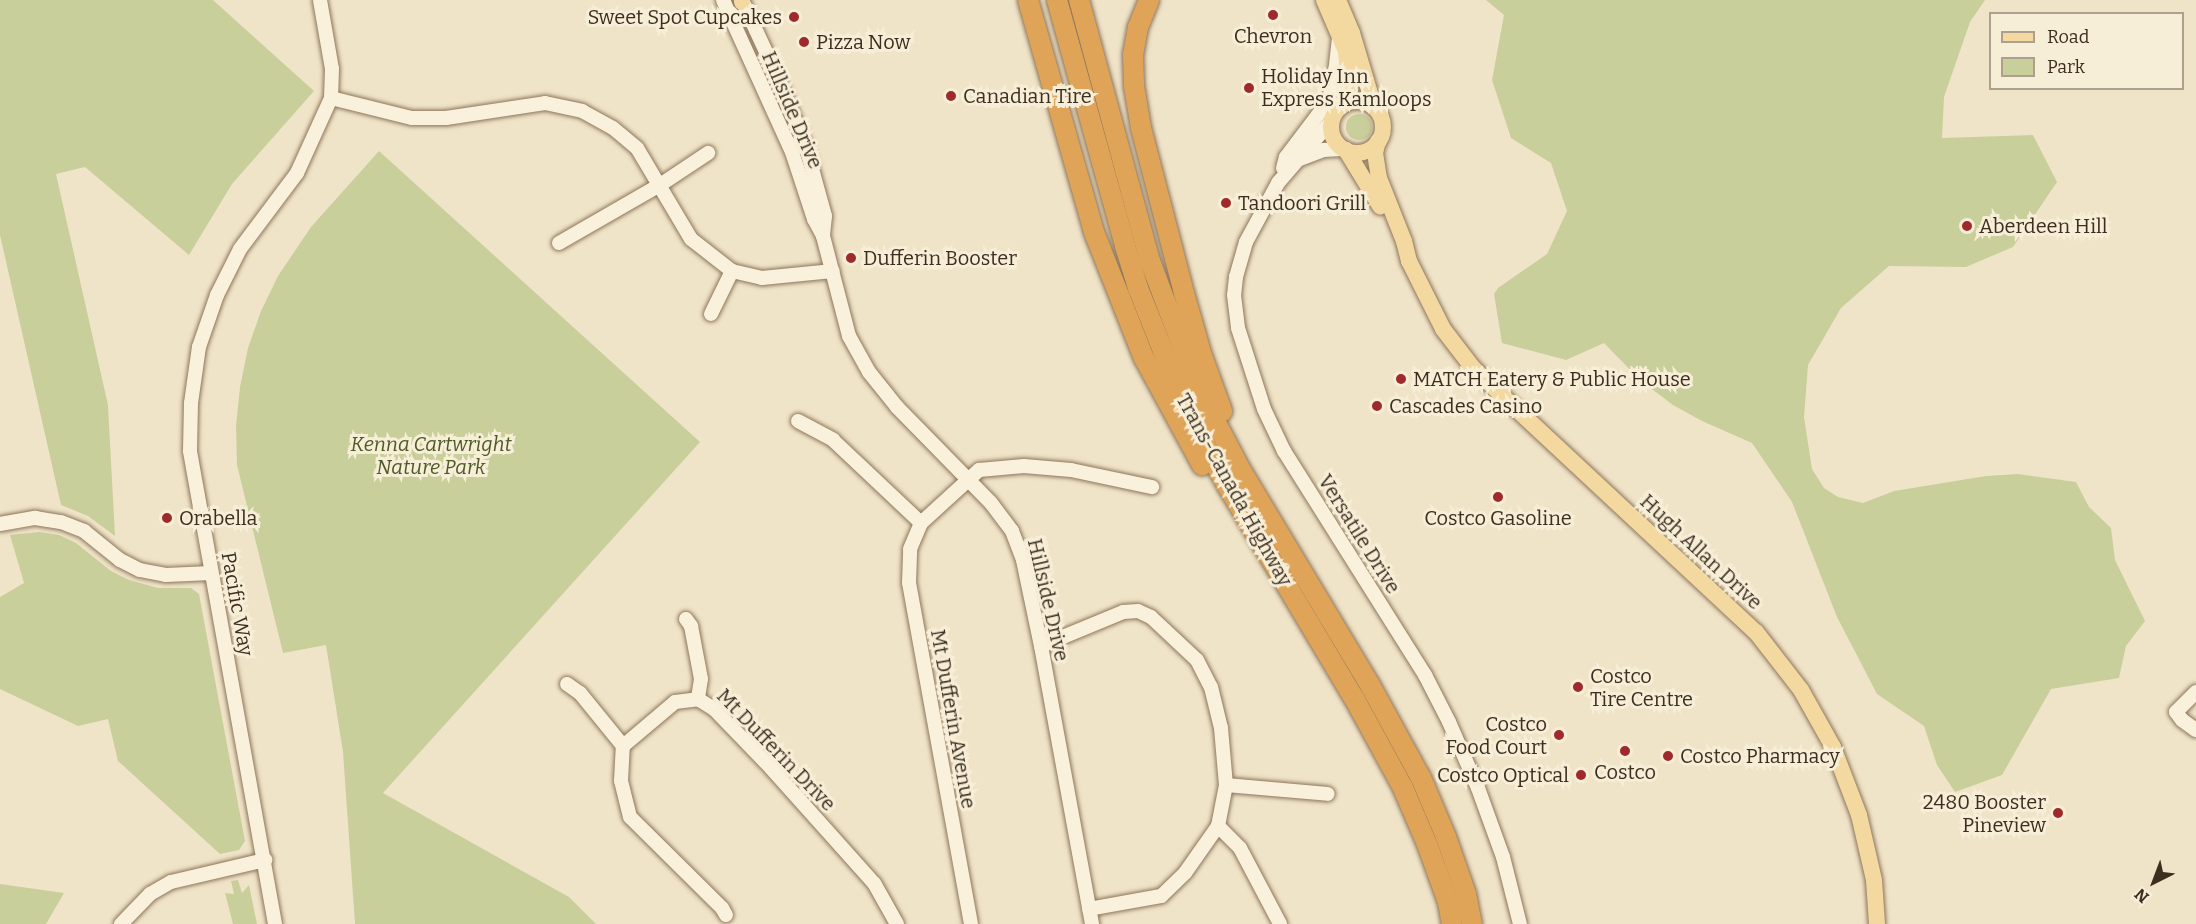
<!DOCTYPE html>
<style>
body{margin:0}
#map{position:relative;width:2196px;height:924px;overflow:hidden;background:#f0e4c8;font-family:Bitter,serif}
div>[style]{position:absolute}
.green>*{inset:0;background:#c9cf9b}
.round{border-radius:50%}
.roads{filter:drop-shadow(0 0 2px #8d765c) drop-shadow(0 0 2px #8d765c)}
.minor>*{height:14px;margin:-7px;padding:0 7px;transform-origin:7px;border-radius:7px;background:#faf1dc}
.major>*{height:16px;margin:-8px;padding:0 8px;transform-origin:8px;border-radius:8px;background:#f3d9a0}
.major>.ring{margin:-8px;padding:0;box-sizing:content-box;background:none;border:16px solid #f3d9a0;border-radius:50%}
.highway>*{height:20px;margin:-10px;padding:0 10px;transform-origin:10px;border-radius:10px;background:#e0a458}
.dots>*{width:16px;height:16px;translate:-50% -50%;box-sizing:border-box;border:3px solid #f7eed8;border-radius:50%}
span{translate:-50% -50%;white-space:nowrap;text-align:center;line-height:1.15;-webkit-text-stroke:6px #f7eed8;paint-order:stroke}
.poi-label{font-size:20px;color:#3d2e20}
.right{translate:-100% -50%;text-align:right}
.left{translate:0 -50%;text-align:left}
.street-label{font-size:20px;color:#3d2e20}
.park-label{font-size:20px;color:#4d5a26;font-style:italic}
.legend{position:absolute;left:1989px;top:12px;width:195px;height:78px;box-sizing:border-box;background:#f7eed8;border:2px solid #ada18e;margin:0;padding:8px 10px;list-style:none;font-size:18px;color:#3d2e20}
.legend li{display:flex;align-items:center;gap:12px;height:30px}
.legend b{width:30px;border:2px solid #ada18e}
.north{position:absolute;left:2124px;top:852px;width:60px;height:60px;-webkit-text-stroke:4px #f7eed8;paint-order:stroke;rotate:222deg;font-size:16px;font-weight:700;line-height:24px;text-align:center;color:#3d2e20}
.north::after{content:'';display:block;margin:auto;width:21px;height:27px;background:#3d2e20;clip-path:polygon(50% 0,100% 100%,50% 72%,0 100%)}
</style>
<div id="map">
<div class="green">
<i style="clip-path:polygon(0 0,213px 0,314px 91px,232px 184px,189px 255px,85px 167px,56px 174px,108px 405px,115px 536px,88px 516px,61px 505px,0 235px)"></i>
<i style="clip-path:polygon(1486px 0,1985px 0,1970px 22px,1944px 97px,1942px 138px,2033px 135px,2057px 182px,2013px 247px,1966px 267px,1889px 266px,1841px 308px,1808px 365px,1804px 417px,1812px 469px,1824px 488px,1838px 497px,1863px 503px,1894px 491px,1986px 476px,2018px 474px,2076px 482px,2089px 507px,2111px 528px,2115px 560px,2145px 621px,2126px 646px,2119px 678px,2051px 689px,2002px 775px,1955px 792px,1937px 765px,1924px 726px,1877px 694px,1837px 617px,1792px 502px,1752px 443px,1702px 421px,1673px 405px,1641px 381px,1604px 343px,1566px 360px,1502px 343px,1494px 294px,1498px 288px,1547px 254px,1567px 211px,1551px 163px,1511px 138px,1492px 80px,1504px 15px)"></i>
<i class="round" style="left:1346px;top:114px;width:26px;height:26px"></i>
<i style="clip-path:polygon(379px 151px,700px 442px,383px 793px,569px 897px,596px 924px,355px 924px,343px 752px,326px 645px,283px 653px,237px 465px,236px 426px,240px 387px,248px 348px,261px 311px,278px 276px,311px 227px)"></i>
<i style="clip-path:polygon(39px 532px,59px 535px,76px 543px,111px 571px,129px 580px,158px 588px,191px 588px,199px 594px,245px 841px,239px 850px,220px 854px,118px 761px,108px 719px,78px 726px,0 689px,0 597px,24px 583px,10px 535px)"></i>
<i style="clip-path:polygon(238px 880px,242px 893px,249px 885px,257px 924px,233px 924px,225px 893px,234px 894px,231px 881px)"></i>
<i style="clip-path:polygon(0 884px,64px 893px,46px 924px,0 924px)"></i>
</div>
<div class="roads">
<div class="minor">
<i style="left:723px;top:0;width:167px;rotate:65.6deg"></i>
<i style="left:792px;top:152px;width:71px;rotate:71.8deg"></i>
<i style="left:814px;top:219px;width:19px;rotate:62deg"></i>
<i style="left:823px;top:236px;width:103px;rotate:75.4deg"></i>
<i style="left:849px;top:336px;width:41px;rotate:60.9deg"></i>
<i style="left:869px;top:372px;width:45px;rotate:51.3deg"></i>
<i style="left:897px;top:407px;width:134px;rotate:45.6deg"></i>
<i style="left:991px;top:503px;width:35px;rotate:53deg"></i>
<i style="left:1012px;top:531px;width:31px;rotate:69deg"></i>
<i style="left:1023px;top:560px;width:88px;rotate:78.2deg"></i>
<i style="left:1041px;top:646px;width:283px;rotate:79.6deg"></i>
<i style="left:742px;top:0;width:88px;rotate:65.2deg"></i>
<i style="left:779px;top:80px;width:72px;rotate:68.1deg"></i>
<i style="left:806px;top:147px;width:72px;rotate:74.6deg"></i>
<i style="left:825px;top:216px;width:20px;rotate:96deg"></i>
<i style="left:331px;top:98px;width:83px;rotate:13.9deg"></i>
<i style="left:412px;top:118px;width:34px"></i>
<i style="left:446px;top:118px;width:100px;rotate:-8.6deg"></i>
<i style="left:545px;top:103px;width:38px;rotate:12deg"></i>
<i style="left:582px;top:111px;width:35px;rotate:29deg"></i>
<i style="left:613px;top:128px;width:31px;rotate:40deg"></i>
<i style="left:637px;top:148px;width:106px;rotate:59.3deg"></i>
<i style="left:691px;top:239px;width:52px;rotate:38deg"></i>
<i style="left:732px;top:271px;width:31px;rotate:13deg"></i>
<i style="left:762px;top:278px;width:71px;rotate:-5.6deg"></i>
<i style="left:1333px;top:119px;width:84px;rotate:130.7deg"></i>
<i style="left:1278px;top:183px;width:67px;rotate:118.5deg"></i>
<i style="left:1246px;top:242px;width:36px;rotate:106deg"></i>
<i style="left:1236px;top:277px;width:18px;rotate:96deg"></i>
<i style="left:1234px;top:295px;width:33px;rotate:83deg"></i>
<i style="left:1238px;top:328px;width:85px;rotate:72.2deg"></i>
<i style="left:1264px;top:409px;width:47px;rotate:64.5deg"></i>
<i style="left:1284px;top:451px;width:265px;rotate:57.8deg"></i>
<i style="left:1425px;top:675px;width:53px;rotate:62.9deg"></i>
<i style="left:1449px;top:722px;width:72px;rotate:66.3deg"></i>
<i style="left:1478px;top:788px;width:73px;rotate:70.1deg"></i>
<i style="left:1503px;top:857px;width:69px;rotate:75.8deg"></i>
<i style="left:1300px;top:159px;width:26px;rotate:-21deg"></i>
<i style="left:1324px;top:150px;width:22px;rotate:-3deg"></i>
<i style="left:1283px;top:168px;width:11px;rotate:-75deg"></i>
<i style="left:1286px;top:157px;width:68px;rotate:-52.8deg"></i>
<i style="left:1327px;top:103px;width:21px;rotate:-71deg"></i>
<i style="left:1334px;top:83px;width:45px;rotate:-83.7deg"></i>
<i style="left:559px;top:243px;width:116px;rotate:-29.9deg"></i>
<i style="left:660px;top:185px;width:58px;rotate:-33.7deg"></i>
<i style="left:711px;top:314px;width:48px;rotate:-64deg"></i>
<i style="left:798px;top:421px;width:40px;rotate:28deg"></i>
<i style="left:833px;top:440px;width:121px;rotate:43.3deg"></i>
<i style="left:0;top:524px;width:36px;rotate:-10deg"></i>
<i style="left:35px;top:518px;width:26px;rotate:9deg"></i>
<i style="left:61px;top:522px;width:25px;rotate:21deg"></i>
<i style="left:84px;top:531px;width:46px;rotate:38.9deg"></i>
<i style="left:120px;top:560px;width:22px;rotate:27deg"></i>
<i style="left:140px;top:570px;width:26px;rotate:11deg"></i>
<i style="left:166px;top:575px;width:45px;rotate:-2.5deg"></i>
<i style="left:686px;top:619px;width:9px;rotate:54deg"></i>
<i style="left:691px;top:626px;width:54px;rotate:79.3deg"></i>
<i style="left:701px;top:679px;width:20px;rotate:99deg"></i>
<i style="left:1041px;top:646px;width:89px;rotate:-22.5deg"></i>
<i style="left:1123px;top:612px;width:15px;rotate:-4deg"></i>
<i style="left:1138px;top:611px;width:14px;rotate:25deg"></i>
<i style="left:1151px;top:617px;width:63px;rotate:43.1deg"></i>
<i style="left:1197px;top:660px;width:30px;rotate:63deg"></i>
<i style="left:1211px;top:687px;width:42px;rotate:76.3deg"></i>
<i style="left:1221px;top:728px;width:57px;rotate:85deg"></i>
<i style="left:1226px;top:785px;width:42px;rotate:101deg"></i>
<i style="left:1218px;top:826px;width:57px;rotate:125.1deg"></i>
<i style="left:1185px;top:873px;width:33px;rotate:136deg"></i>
<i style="left:1161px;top:896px;width:73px;rotate:169.8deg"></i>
<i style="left:567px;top:684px;width:16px;rotate:35deg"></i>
<i style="left:580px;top:693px;width:68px;rotate:50.9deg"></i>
<i style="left:2196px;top:692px;width:28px;rotate:135deg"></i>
<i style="left:2176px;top:712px;width:10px;rotate:53deg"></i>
<i style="left:2182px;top:720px;width:17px;rotate:36deg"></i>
<i style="left:1226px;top:785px;width:102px;rotate:5deg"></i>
<i style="left:1218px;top:826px;width:31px;rotate:45deg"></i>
<i style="left:1240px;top:848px;width:86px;rotate:62.2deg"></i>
<i style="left:726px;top:915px;width:8px;rotate:-120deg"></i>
<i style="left:722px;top:908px;width:129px;rotate:-135.3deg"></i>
<i style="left:630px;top:817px;width:37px;rotate:-104deg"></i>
<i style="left:621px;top:781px;width:35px;rotate:-87deg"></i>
<i style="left:623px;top:746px;width:68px;rotate:-40.2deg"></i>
<i style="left:675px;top:702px;width:23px;rotate:-7deg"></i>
<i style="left:698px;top:699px;width:19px;rotate:32deg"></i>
<i style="left:714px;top:709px;width:82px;rotate:46deg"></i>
<i style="left:771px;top:768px;width:154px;rotate:48.2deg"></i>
<i style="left:874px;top:883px;width:47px;rotate:60.7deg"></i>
<i style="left:121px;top:924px;width:42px;rotate:-46deg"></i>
<i style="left:150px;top:894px;width:24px;rotate:-30deg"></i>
<i style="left:171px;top:882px;width:97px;rotate:-13.2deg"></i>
<i style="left:275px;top:924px;width:481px;rotate:-100.2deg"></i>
<i style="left:190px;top:451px;width:48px;rotate:-88.8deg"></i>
<i style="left:191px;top:403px;width:57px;rotate:-81.9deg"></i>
<i style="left:199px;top:347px;width:55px;rotate:-70.9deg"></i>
<i style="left:217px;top:295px;width:51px;rotate:-63.4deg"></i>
<i style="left:240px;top:249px;width:95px;rotate:-53.1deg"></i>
<i style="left:297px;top:173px;width:82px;rotate:-65.6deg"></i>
<i style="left:331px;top:98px;width:29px;rotate:-88deg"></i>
<i style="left:332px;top:69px;width:70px;rotate:-99.9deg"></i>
<i style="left:971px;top:924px;width:347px;rotate:-100.3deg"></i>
<i style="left:909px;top:583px;width:34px;rotate:-88deg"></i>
<i style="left:910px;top:549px;width:28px;rotate:-67deg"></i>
<i style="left:921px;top:523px;width:79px;rotate:-42.4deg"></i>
<i style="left:979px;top:470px;width:45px;rotate:-5.1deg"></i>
<i style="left:1024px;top:466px;width:47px;rotate:4.9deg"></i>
<i style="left:1071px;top:470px;width:83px;rotate:11.9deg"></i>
</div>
<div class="major">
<i style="left:742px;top:0;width:2px;rotate:90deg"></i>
<i style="left:1324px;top:0;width:56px;rotate:66.7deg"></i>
<i style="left:1346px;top:51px;width:34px;rotate:85deg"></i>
<i style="left:1349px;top:85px;width:21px;rotate:107deg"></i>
<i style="left:1338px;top:0;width:36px;rotate:67deg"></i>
<i style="left:1352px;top:33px;width:77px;rotate:73.4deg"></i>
<i class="ring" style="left:1331px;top:101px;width:36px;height:36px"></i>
<i style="left:1378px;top:141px;width:12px;rotate:104deg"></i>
<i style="left:1375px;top:153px;width:25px;rotate:81deg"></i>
<i style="left:1379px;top:178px;width:68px;rotate:68.4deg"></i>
<i style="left:1404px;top:241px;width:21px;rotate:76deg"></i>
<i style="left:1409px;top:261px;width:76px;rotate:63.4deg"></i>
<i style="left:1443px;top:329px;width:49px;rotate:52.4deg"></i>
<i style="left:1473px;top:368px;width:51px;rotate:43.4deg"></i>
<i style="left:1510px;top:403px;width:336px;rotate:43deg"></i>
<i style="left:1756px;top:632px;width:73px;rotate:52.2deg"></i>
<i style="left:1801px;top:690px;width:65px;rotate:60.7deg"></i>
<i style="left:1833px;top:747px;width:73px;rotate:69.1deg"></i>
<i style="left:1859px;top:815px;width:67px;rotate:77deg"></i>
<i style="left:1874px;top:880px;width:44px;rotate:86.1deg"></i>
<i style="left:1346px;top:150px;width:66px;rotate:58.7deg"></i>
</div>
<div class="highway">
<i style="left:1028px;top:0;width:241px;rotate:74.1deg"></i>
<i style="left:1094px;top:232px;width:136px;rotate:68.4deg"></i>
<i style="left:1144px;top:358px;width:122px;rotate:61.5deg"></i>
<i style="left:1057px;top:0;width:255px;rotate:74.5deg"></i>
<i style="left:1125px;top:246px;width:44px;rotate:72.8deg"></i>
<i style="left:1138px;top:288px;width:79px;rotate:68.3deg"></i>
<i style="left:1167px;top:361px;width:97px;rotate:65.6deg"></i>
<i style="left:1207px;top:449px;width:43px;rotate:61.1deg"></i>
<i style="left:1228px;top:487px;width:246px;rotate:59.2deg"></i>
<i style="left:1354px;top:698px;width:102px;rotate:61.4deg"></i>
<i style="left:1403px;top:788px;width:61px;rotate:66.8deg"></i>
<i style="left:1427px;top:844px;width:62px;rotate:70.1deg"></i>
<i style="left:1448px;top:902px;width:22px;rotate:80deg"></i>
<i style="left:1079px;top:0;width:270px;rotate:74.8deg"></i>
<i style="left:1150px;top:261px;width:138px;rotate:69.2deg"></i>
<i style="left:1199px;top:390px;width:87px;rotate:62.5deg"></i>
<i style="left:1239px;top:467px;width:254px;rotate:59deg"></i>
<i style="left:1370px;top:685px;width:106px;rotate:61.3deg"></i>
<i style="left:1421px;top:778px;width:64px;rotate:67deg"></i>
<i style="left:1446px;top:837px;width:60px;rotate:70.7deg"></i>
<i style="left:1466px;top:894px;width:31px;rotate:79deg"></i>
<i style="left:1149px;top:0;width:29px;rotate:112deg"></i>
<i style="left:1138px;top:27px;width:27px;rotate:100deg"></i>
<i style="left:1133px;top:54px;width:32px;rotate:88deg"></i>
<i style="left:1134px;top:86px;width:43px;rotate:80.5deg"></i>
<i style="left:1141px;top:128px;width:171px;rotate:75.4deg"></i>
<i style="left:1184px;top:293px;width:66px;rotate:74.1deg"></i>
<i style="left:1202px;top:356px;width:59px;rotate:70deg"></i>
</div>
</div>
<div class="dots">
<i style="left:1273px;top:15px;background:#9e2a2b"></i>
<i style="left:794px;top:17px;background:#9e2a2b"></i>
<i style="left:804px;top:42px;background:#9e2a2b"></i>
<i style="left:1249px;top:88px;background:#9e2a2b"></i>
<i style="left:951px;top:96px;background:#9e2a2b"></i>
<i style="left:1226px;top:203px;background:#9e2a2b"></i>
<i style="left:1967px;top:226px;background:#9e2a2b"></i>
<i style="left:851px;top:258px;background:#9e2a2b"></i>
<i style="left:1401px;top:379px;background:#9e2a2b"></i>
<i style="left:1377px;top:406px;background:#9e2a2b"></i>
<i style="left:1498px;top:497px;background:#9e2a2b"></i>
<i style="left:167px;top:518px;background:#9e2a2b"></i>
<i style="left:1578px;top:687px;background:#9e2a2b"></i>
<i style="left:1559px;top:735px;background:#9e2a2b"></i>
<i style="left:1625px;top:751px;background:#9e2a2b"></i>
<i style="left:1668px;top:756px;background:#9e2a2b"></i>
<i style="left:1581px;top:775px;background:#9e2a2b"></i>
<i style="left:2058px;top:813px;background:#9e2a2b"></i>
</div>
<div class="poi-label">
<span class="right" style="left:782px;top:17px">Sweet Spot Cupcakes</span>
<span style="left:1273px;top:36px">Chevron</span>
<span class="left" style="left:816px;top:42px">Pizza Now</span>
<span class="left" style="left:1261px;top:88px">Holiday Inn<br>Express Kamloops</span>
<span class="left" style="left:963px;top:96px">Canadian Tire</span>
<span class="left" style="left:1238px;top:203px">Tandoori Grill</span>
<span class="left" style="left:1979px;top:226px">Aberdeen Hill</span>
<span class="left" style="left:863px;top:258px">Dufferin Booster</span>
<span class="left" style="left:1413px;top:379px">MATCH Eatery &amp; Public House</span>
<span class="left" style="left:1389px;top:406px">Cascades Casino</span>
<span class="left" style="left:179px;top:518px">Orabella</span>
<span style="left:1498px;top:518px">Costco Gasoline</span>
<span class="left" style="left:1590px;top:688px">Costco<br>Tire Centre</span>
<span class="right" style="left:1547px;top:736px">Costco<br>Food Court</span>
<span class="left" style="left:1680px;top:756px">Costco Pharmacy</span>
<span style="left:1625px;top:772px">Costco</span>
<span class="right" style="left:1569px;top:775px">Costco Optical</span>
<span class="right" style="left:2046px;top:814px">2480 Booster<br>Pineview</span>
</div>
<div class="street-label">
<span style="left:792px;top:110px;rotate:67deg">Hillside Drive</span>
<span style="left:1234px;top:490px;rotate:61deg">Trans-Canada Highway</span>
<span style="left:1359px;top:534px;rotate:58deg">Versatile Drive</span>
<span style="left:1701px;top:552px;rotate:43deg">Hugh Allan Drive</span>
<span style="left:1048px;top:600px;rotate:77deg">Hillside Drive</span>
<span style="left:237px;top:604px;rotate:80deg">Pacific Way</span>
<span style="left:953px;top:719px;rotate:80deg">Mt Dufferin Avenue</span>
<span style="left:776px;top:750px;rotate:46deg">Mt Dufferin Drive</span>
</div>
<div class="park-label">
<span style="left:431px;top:456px">Kenna Cartwright<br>Nature Park</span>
</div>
<ul class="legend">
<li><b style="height:8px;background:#f3d9a0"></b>Road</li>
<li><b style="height:16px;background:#c9cf9b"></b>Park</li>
</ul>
<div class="north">N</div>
</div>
